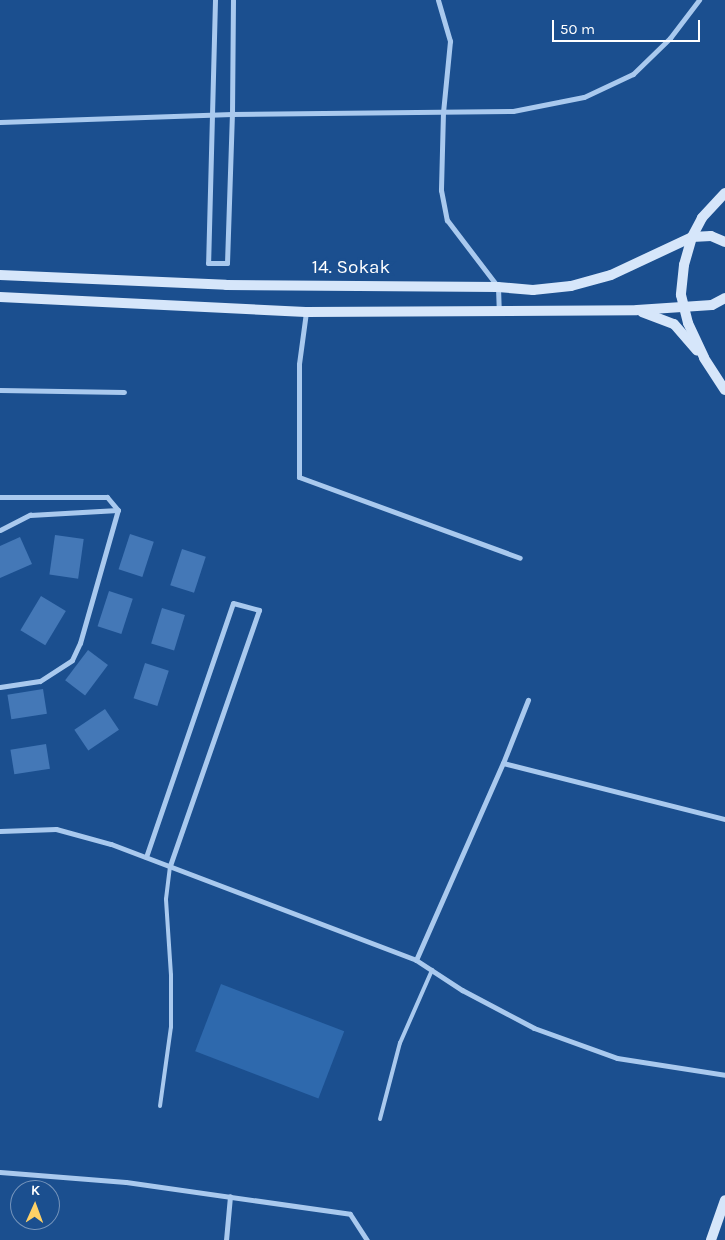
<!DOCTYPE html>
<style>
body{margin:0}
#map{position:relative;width:725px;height:1240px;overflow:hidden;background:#1b4f8f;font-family:Karla,sans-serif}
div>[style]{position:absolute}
.green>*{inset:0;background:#2e69ad;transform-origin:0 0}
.building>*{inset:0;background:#4478b7;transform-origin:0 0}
.lane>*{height:4px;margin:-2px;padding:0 2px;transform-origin:2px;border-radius:2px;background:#a9c9ee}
.street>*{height:5px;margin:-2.5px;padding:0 2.5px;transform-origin:2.5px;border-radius:2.5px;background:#a9c9ee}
.secondary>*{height:10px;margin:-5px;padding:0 5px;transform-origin:5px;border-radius:5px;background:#d6e6fa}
span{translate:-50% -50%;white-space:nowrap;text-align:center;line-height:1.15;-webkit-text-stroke:5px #1b4f8f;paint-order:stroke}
.street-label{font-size:19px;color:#fff}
.north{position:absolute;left:10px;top:1180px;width:50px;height:50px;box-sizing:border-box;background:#1b4f8f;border:1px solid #7695bc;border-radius:50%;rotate:2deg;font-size:14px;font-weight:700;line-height:20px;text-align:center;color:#fff}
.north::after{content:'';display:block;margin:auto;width:18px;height:22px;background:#ffd166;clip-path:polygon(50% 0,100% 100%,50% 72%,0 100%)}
.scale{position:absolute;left:552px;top:20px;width:148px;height:22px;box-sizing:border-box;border:2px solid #fff;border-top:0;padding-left:6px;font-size:15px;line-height:18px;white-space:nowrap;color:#fff;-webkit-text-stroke:4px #1b4f8f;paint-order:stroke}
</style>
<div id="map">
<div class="green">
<i style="left:221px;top:984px;width:132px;height:72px;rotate:21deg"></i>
</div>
<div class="building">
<i style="left:130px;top:534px;width:25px;height:37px;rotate:18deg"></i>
<i style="left:55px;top:535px;width:29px;height:40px;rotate:8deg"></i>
<i style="clip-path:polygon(20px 537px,32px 564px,0 578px,0 546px)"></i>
<i style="left:182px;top:549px;width:25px;height:38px;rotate:18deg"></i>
<i style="left:109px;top:591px;width:25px;height:37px;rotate:18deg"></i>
<i style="left:41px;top:596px;width:29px;height:40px;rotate:31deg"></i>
<i style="left:162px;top:608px;width:24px;height:37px;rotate:17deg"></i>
<i style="left:88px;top:650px;width:25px;height:38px;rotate:37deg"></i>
<i style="left:145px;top:663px;width:25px;height:37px;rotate:18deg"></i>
<i style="left:43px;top:689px;width:25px;height:36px;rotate:81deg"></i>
<i style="left:105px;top:709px;width:25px;height:37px;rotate:56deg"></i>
<i style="left:46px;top:744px;width:25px;height:36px;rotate:81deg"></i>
</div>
<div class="lane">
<i style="left:160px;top:1106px;width:80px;rotate:-82.1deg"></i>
<i style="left:171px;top:1027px;width:52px;rotate:-90deg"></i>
<i style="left:171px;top:975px;width:76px;rotate:-93.8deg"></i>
<i style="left:166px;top:899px;width:33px;rotate:-83deg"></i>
<i style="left:380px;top:1119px;width:79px;rotate:-75.3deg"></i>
<i style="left:400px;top:1043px;width:80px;rotate:-66.3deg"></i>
</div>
<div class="street">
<i style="left:215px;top:0;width:263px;rotate:91.5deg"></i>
<i style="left:208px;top:263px;width:19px"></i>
<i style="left:227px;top:263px;width:149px;rotate:-88.1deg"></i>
<i style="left:232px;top:114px;width:114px;rotate:-89.5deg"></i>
<i style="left:438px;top:0;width:43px;rotate:73.7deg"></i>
<i style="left:450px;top:41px;width:71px;rotate:95.6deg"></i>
<i style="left:443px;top:112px;width:78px;rotate:91.5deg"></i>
<i style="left:441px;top:190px;width:31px;rotate:79deg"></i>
<i style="left:447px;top:220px;width:84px;rotate:52.7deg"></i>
<i style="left:498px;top:287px;width:25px;rotate:88deg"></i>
<i style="left:0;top:122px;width:232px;rotate:-2deg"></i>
<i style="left:232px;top:114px;width:281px;rotate:-0.6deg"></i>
<i style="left:513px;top:111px;width:72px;rotate:-11.2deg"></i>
<i style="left:584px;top:97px;width:54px;rotate:-25.1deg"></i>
<i style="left:633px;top:74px;width:52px;rotate:-44.2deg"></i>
<i style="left:670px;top:38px;width:48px;rotate:-52.7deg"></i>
<i style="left:306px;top:312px;width:52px;rotate:97.7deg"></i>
<i style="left:299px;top:364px;width:113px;rotate:90deg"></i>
<i style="left:299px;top:477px;width:235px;rotate:20.1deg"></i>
<i style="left:0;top:390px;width:124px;rotate:0.9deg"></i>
<i style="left:0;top:497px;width:107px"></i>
<i style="left:107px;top:497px;width:17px;rotate:50deg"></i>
<i style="left:0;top:530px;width:34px;rotate:-27deg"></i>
<i style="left:30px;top:515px;width:88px;rotate:-3.3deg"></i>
<i style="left:0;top:687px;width:40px;rotate:-8.5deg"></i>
<i style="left:40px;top:681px;width:38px;rotate:-33deg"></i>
<i style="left:72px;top:660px;width:19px;rotate:-65deg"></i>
<i style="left:80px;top:643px;width:138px;rotate:-74.1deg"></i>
<i style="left:503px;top:763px;width:229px;rotate:14.2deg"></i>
<i style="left:0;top:831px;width:56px;rotate:-2deg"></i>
<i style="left:56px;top:829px;width:57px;rotate:15.3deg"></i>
<i style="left:111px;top:844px;width:326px;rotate:20.8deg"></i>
<i style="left:416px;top:960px;width:55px;rotate:33.1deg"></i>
<i style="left:462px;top:990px;width:81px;rotate:27.8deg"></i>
<i style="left:534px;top:1028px;width:88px;rotate:19.9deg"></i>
<i style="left:617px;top:1058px;width:109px;rotate:8.9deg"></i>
<i style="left:146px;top:857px;width:268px;rotate:-71.1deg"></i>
<i style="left:233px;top:603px;width:27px;rotate:15deg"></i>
<i style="left:259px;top:610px;width:271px;rotate:109.2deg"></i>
<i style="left:416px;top:960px;width:215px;rotate:-66.2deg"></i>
<i style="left:503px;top:763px;width:68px;rotate:-68.4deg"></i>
<i style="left:0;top:1172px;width:126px;rotate:4.5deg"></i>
<i style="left:126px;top:1182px;width:226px;rotate:8.1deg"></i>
<i style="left:350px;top:1214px;width:31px;rotate:57deg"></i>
<i style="left:226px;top:1240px;width:44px;rotate:-84.8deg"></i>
</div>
<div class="secondary">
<i style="left:725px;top:193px;width:34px;rotate:133deg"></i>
<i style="left:702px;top:218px;width:21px;rotate:118deg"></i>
<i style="left:692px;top:237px;width:29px;rotate:106deg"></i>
<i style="left:684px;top:265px;width:30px;rotate:96deg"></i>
<i style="left:681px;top:295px;width:29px;rotate:76deg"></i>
<i style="left:688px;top:323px;width:38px;rotate:65deg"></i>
<i style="left:704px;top:358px;width:38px;rotate:57deg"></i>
<i style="left:0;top:275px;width:226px;rotate:2.5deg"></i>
<i style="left:226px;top:285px;width:272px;rotate:0.4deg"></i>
<i style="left:498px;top:287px;width:35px;rotate:5deg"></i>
<i style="left:533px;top:290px;width:38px;rotate:-6deg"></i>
<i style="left:571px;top:286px;width:41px;rotate:-15.4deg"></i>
<i style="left:611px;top:275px;width:89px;rotate:-25.1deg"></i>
<i style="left:692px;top:237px;width:19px;rotate:-3deg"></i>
<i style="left:711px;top:236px;width:15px;rotate:23deg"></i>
<i style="left:0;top:297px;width:306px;rotate:2.8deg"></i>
<i style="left:306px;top:312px;width:331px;rotate:-0.3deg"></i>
<i style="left:637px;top:310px;width:75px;rotate:-3.8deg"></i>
<i style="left:712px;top:305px;width:15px;rotate:-28deg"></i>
<i style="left:642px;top:312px;width:34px;rotate:21deg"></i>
<i style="left:674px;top:324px;width:35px;rotate:49deg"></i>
<i style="left:711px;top:1240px;width:42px;rotate:-70.7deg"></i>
</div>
<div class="street-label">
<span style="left:351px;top:268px">14. Sokak</span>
</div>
<div class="north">K</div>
<div class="scale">50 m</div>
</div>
